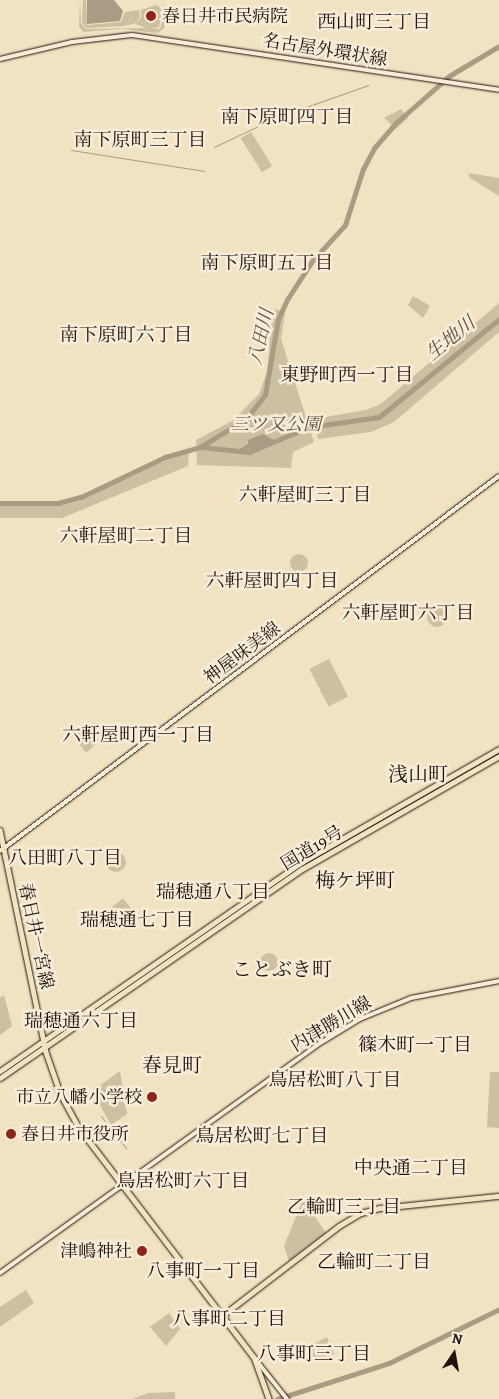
<!DOCTYPE html>
<meta charset="utf-8">
<style>
body{margin:0}
#map{position:relative;width:499px;height:1399px;overflow:hidden;background:#f1e2c1;font-family:Alegreya,"Noto Serif JP",serif}
div>[style]{position:absolute}
.green>*{inset:0;background:#cdbfa2;transform-origin:0 0}
.round{border-radius:50%}
.water>*{inset:0;background:#aa9c84}
.stream>*{height:1px;margin:-0.5px;padding:0 0.5px;transform-origin:0.5px;border-radius:0.5px;background:#aa9c84}
.river>*{height:5px;margin:-2.5px;padding:0 2.5px;transform-origin:2.5px;border-radius:2.5px;background:#aa9c84}
.roads{filter:drop-shadow(0 0 1px #1f130d) drop-shadow(0 0 1px #1f130d)}
.secondary>*{height:4px;margin:-2px;padding:0 2px;transform-origin:2px;border-radius:2px;background:#f6ecd7}
.primary>*{height:4.5px;margin:-2.25px;padding:0 2.25px;transform-origin:2.25px;border-radius:2.25px;background:#f1e2c1}
.highway>*{height:5px;margin:-2.5px;padding:0 2.5px;transform-origin:2.5px;border-radius:2.5px;background:#f1e2c1}
.dots>*{width:14px;height:14px;translate:-50% -50%;box-sizing:border-box;border:2px solid #f6ecd7;border-radius:50%}
span{translate:-50% -50%;white-space:nowrap;text-align:center;line-height:1.15;-webkit-text-stroke:5px #f6ecd7;paint-order:stroke}
.poi-label{font-size:18px;color:#1f130d}
.left{translate:0 -50%;text-align:left}
.right{translate:-100% -50%;text-align:right}
.street-label{font-size:18px;color:#1f130d}
.park-label{font-size:18px;color:#5c4f41;font-style:italic}
.neighbourhood-label{font-size:19px;color:#1f130d}
.water-label{font-size:19px;color:#5e5143;font-style:italic}
.quarter-label{font-size:20px;color:#1f130d}
.north{position:absolute;left:429px;top:1329px;width:50px;height:50px;-webkit-text-stroke:4px #f6ecd7;paint-order:stroke;rotate:12deg;font-size:14px;font-weight:700;line-height:20px;text-align:center;color:#1f130d}
.north::after{content:'';display:block;margin:auto;width:18px;height:22px;background:#1f130d;clip-path:polygon(50% 0,100% 100%,50% 72%,0 100%)}
</style>
<div id="map">
<div class="green">
<i style="clip-path:polygon(80px 0,81px 23px,86px 29px,146px 28px,135px 24px,141px 18px,141px 10px,156px 5px,163px 10px,159px 27px,152px 28px,159px 29px,161px 27px,163px 12px,162px 3px,166px 11px,164px 28px,158px 33px,123px 29px,83px 32px,79px 26px)"></i>
<i style="clip-path:polygon(83px 0,86px 0,87px 25px,121px 22px,125px 12px,139px 10px,140px 17px,136px 23px,124px 26px,87px 28px,82px 23px)"></i>
<i style="clip-path:polygon(401px 109px,408px 118px,396px 129px,384px 118px)"></i>
<i style="left:251px;top:132px;width:40px;height:12px;rotate:58deg"></i>
<i style="clip-path:polygon(468px 173px,499px 178px,499px 196px,470px 178px)"></i>
<i style="clip-path:polygon(413px 296px,430px 306px,423px 318px,408px 305px)"></i>
<i style="clip-path:polygon(499px 303px,499px 332px,394px 422px,371px 432px,318px 439px,313px 419px,366px 410px,381px 404px)"></i>
<i style="clip-path:polygon(276px 309px,285px 313px,281px 339px,314px 442px,293px 452px,291px 468px,197px 465px,196px 440px,232px 421px,259px 394px,267px 372px,272px 314px)"></i>
<i style="clip-path:polygon(189px 452px,188px 466px,62px 518px,0 518px,0 505px,64px 505px,79px 501px,144px 468px)"></i>
<i class="round" style="left:290px;top:554px;width:18px;height:18px"></i>
<i class="round" style="left:427px;top:607px;width:20px;height:20px"></i>
<i style="left:329px;top:659px;width:42px;height:22px;rotate:63deg"></i>
<i style="clip-path:polygon(89px 726px,99px 741px,86px 753px,74px 736px)"></i>
<i class="round" style="left:106px;top:852px;width:20px;height:20px"></i>
<i style="clip-path:polygon(123px 898px,132px 910px,114px 922px,107px 911px)"></i>
<i class="round" style="left:260px;top:953px;width:18px;height:18px"></i>
<i style="clip-path:polygon(4px 995px,12px 1026px,0 1035px,0 998px)"></i>
<i style="clip-path:polygon(120px 1071px,127px 1114px,111px 1125px,92px 1091px)"></i>
<i style="clip-path:polygon(490px 1072px,499px 1072px,499px 1128px,487px 1127px)"></i>
<i style="clip-path:polygon(303px 1199px,326px 1233px,289px 1261px,284px 1246px)"></i>
<i style="clip-path:polygon(26px 1290px,34px 1303px,0 1327px,0 1307px)"></i>
<i style="clip-path:polygon(169px 1313px,180px 1329px,166px 1346px,150px 1327px)"></i>
<i style="clip-path:polygon(327px 1337px,334px 1354px,312px 1361px,308px 1347px)"></i>
<i style="clip-path:polygon(175px 1392px,175px 1399px,132px 1399px,149px 1393px)"></i>
</div>
<div class="water">
<i style="clip-path:polygon(87px 0,114px 0,123px 11px,120px 21px,87px 24px)"></i>
<i style="clip-path:polygon(263px 434px,276px 441px,255px 449px,238px 450px,248px 444px,248px 440px)"></i>
</div>
<div class="stream">
<i style="left:214px;top:147px;width:68px;rotate:-25.4deg"></i>
<i style="left:275px;top:118px;width:99px;rotate:-19.5deg"></i>
<i style="left:71px;top:150px;width:135px;rotate:9deg"></i>
<i style="left:101px;top:1116px;width:41px;rotate:52deg"></i>
</div>
<div class="river">
<i style="left:201px;top:447px;width:48px;rotate:5.9deg"></i>
<i style="left:249px;top:452px;width:65px;rotate:-22.6deg"></i>
<i style="left:309px;top:427px;width:71px;rotate:-8.1deg"></i>
<i style="left:379px;top:417px;width:155px;rotate:-39.2deg"></i>
<i style="left:0;top:503px;width:58px"></i>
<i style="left:58px;top:503px;width:24px;rotate:-15deg"></i>
<i style="left:81px;top:497px;width:93px;rotate:-25.5deg"></i>
<i style="left:165px;top:457px;width:36px;rotate:-16deg"></i>
<i style="left:200px;top:447px;width:54px;rotate:-31.3deg"></i>
<i style="left:246px;top:419px;width:31px;rotate:-52deg"></i>
<i style="left:265px;top:395px;width:77px;rotate:-80.3deg"></i>
<i style="left:278px;top:319px;width:23px;rotate:-65deg"></i>
<i style="left:288px;top:298px;width:44px;rotate:-57deg"></i>
<i style="left:312px;top:261px;width:49px;rotate:-47.5deg"></i>
<i style="left:345px;top:225px;width:59px;rotate:-72.2deg"></i>
<i style="left:363px;top:169px;width:24px;rotate:-62deg"></i>
<i style="left:374px;top:148px;width:35px;rotate:-49deg"></i>
<i style="left:397px;top:122px;width:69px;rotate:-41.5deg"></i>
<i style="left:449px;top:76px;width:58px;rotate:-31deg"></i>
<i style="left:277px;top:1399px;width:118px;rotate:-17.8deg"></i>
<i style="left:389px;top:1363px;width:123px;rotate:-26.1deg"></i>
</div>
<div class="roads">
<div class="secondary">
<i style="left:0;top:59px;width:74px;rotate:-13.3deg"></i>
<i style="left:72px;top:42px;width:60px;rotate:-6.7deg"></i>
<i style="left:132px;top:35px;width:371px;rotate:8.5deg"></i>
<i style="left:0;top:851px;width:624px;rotate:-36.92deg"></i>
<i style="left:0;top:1273px;width:390px;rotate:-35.7deg"></i>
<i style="left:317px;top:1045px;width:50px;rotate:-31.2deg"></i>
<i style="left:360px;top:1019px;width:55px;rotate:-22.4deg"></i>
<i style="left:411px;top:998px;width:90px;rotate:-10.9deg"></i>
<i style="left:256px;top:1360px;width:50px;rotate:51.5deg"></i>
</div>
<div class="primary">
<i style="left:0;top:830px;width:227px;rotate:78.3deg"></i>
<i style="left:46px;top:1052px;width:46px;rotate:70.8deg"></i>
<i style="left:61px;top:1095px;width:39px;rotate:61deg"></i>
<i style="left:80px;top:1129px;width:287px;rotate:52.7deg"></i>
<i style="left:254px;top:1357px;width:45px;rotate:70.3deg"></i>
<i style="left:223px;top:1315px;width:146px;rotate:-37.5deg"></i>
<i style="left:339px;top:1226px;width:26px;rotate:-31deg"></i>
<i style="left:361px;top:1213px;width:20px;rotate:-15deg"></i>
<i style="left:380px;top:1208px;width:120px;rotate:-5.8deg"></i>
</div>
<div class="highway">
<i style="left:0;top:1071px;width:365px;rotate:-34.7deg"></i>
<i style="left:300px;top:863px;width:229px;rotate:-29.8deg"></i>
<i style="left:0;top:1078px;width:367px;rotate:-34.7deg"></i>
<i style="left:302px;top:869px;width:227px;rotate:-29.8deg"></i>
</div>
</div>
<div class="dots">
<i style="left:151px;top:16px;background:#8f2418"></i>
<i style="left:152px;top:1097px;background:#8f2418"></i>
<i style="left:11px;top:1134px;background:#8f2418"></i>
<i style="left:142px;top:1251px;background:#8f2418"></i>
</div>
<div class="poi-label">
<span class="left" style="left:162px;top:16px">春日井市民病院</span>
<span class="right" style="left:142px;top:1097px">市立八幡小学校</span>
<span class="left" style="left:21px;top:1134px">春日井市役所</span>
<span class="right" style="left:132px;top:1251px">津嶋神社</span>
</div>
<div class="street-label">
<span style="left:325px;top:50px;rotate:9deg">名古屋外環状線</span>
<span style="left:242px;top:653px;rotate:-37deg">神屋味美線</span>
<span style="left:312px;top:848px;rotate:-31deg">国道19号</span>
<span style="left:36px;top:936px;rotate:78deg">春日井一宮線</span>
<span style="left:331px;top:1024px;rotate:-31deg">内津勝川線</span>
</div>
<div class="park-label">
<span style="left:276px;top:424px">三ツ又公園</span>
</div>
<div class="neighbourhood-label">
<span style="left:374px;top:23px">西山町三丁目</span>
<span style="left:287px;top:118px">南下原町四丁目</span>
<span style="left:140px;top:141px">南下原町三丁目</span>
<span style="left:267px;top:264px">南下原町五丁目</span>
<span style="left:126px;top:336px">南下原町六丁目</span>
<span style="left:347px;top:376px">東野町西一丁目</span>
<span style="left:305px;top:496px">六軒屋町三丁目</span>
<span style="left:126px;top:537px">六軒屋町二丁目</span>
<span style="left:272px;top:582px">六軒屋町四丁目</span>
<span style="left:408px;top:614px">六軒屋町六丁目</span>
<span style="left:138px;top:736px">六軒屋町西一丁目</span>
<span style="left:65px;top:859px">八田町八丁目</span>
<span style="left:213px;top:893px">瑞穂通八丁目</span>
<span style="left:137px;top:921px">瑞穂通七丁目</span>
<span style="left:81px;top:1022px">瑞穂通六丁目</span>
<span style="left:415px;top:1046px">篠木町一丁目</span>
<span style="left:335px;top:1081px">鳥居松町八丁目</span>
<span style="left:262px;top:1137px">鳥居松町七丁目</span>
<span style="left:411px;top:1169px">中央通二丁目</span>
<span style="left:183px;top:1182px">鳥居松町六丁目</span>
<span style="left:344px;top:1208px">乙輪町三丁目</span>
<span style="left:374px;top:1263px">乙輪町二丁目</span>
<span style="left:203px;top:1272px">八事町一丁目</span>
<span style="left:229px;top:1320px">八事町二丁目</span>
<span style="left:314px;top:1355px">八事町三丁目</span>
</div>
<div class="water-label">
<span style="left:262px;top:337px;rotate:-77deg">八田川</span>
<span style="left:451px;top:339px;rotate:-39deg">生地川</span>
</div>
<div class="quarter-label">
<span style="left:418px;top:774px">浅山町</span>
<span style="left:355px;top:880px">梅ケ坪町</span>
<span style="left:282px;top:969px">ことぶき町</span>
<span style="left:172px;top:1065px">春見町</span>
</div>
<div class="north">N</div>
</div>
